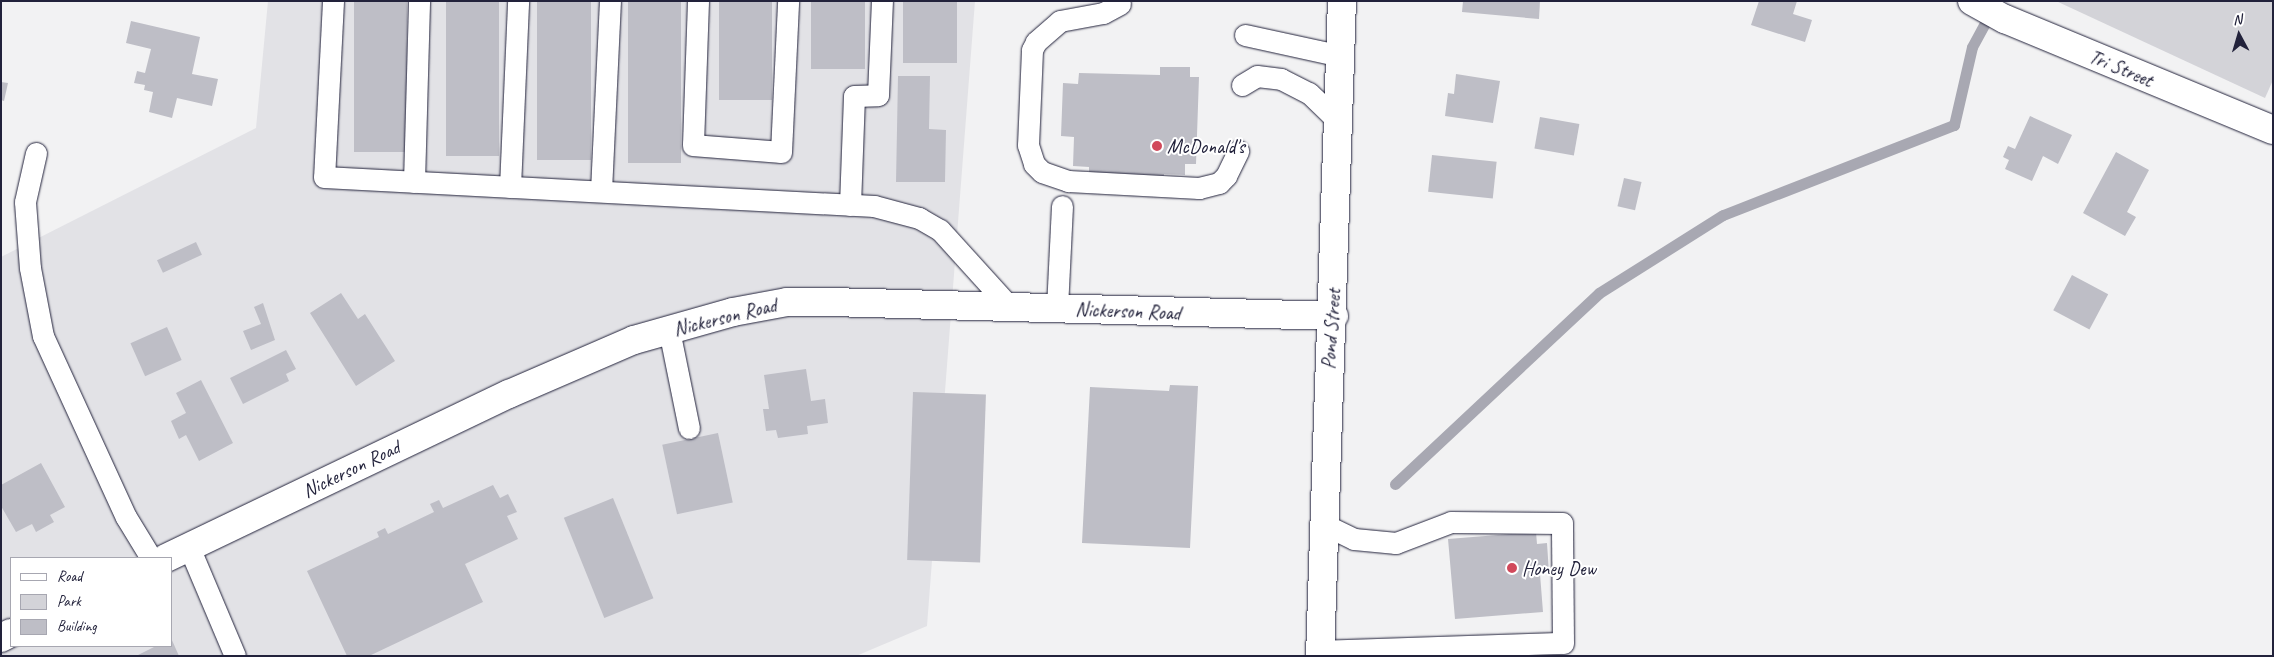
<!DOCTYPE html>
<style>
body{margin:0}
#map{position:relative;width:2274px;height:657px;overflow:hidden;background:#f2f2f3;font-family:Caveat,sans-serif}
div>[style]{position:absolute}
.built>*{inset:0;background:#e2e2e6}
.green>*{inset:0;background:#d3d3d8}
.stream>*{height:11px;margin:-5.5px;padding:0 5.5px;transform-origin:5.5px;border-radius:5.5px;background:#a8a8b2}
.building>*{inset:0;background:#bebec6;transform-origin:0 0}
.roads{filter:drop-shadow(0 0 1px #22223b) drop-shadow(0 0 1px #22223b)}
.lane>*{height:21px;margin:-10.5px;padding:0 10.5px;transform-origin:10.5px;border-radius:10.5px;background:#fff}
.street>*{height:28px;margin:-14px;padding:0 14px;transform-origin:14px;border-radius:14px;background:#fff}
.primary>*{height:28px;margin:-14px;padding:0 14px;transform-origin:14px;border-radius:14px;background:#fff}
.dots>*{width:14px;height:14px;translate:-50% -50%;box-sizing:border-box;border:2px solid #fff;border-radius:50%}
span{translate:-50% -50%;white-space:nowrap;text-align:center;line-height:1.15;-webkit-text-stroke:4px #fff;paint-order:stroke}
.street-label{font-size:20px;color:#22223b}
.poi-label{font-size:20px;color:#22223b}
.left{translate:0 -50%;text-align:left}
.frame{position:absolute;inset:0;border:2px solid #22223b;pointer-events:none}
.legend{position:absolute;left:10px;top:557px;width:162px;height:90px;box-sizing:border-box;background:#fff;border:1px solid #a7a7b1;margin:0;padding:6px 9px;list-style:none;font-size:15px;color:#22223b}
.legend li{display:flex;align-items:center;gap:10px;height:25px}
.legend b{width:25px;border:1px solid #a7a7b1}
.north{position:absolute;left:2214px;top:10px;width:50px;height:50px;-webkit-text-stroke:4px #fff;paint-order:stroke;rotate:354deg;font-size:14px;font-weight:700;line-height:20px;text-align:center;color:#22223b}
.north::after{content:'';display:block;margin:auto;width:18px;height:22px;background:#22223b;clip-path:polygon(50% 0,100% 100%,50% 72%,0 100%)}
</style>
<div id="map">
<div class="built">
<i style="clip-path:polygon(evenodd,268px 1px,975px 1px,927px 626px,856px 656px,1px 656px,1px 257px,256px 128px,268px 1px,11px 558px,171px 558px,171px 646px,11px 646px,11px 558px)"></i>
</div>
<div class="green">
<i style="clip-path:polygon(2056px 1px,2273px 1px,2273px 80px,2265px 98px)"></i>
</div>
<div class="stream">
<i style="left:1395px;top:484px;width:279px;rotate:-43.1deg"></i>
<i style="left:1599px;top:293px;width:146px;rotate:-32.2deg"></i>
<i style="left:1723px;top:215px;width:248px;rotate:-21.3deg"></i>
<i style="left:1954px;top:125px;width:80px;rotate:-77deg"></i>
<i style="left:1972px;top:47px;width:42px;rotate:-61.6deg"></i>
</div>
<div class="building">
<i style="left:354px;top:1px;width:53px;height:151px"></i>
<i style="left:446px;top:1px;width:53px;height:155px"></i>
<i style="left:537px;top:1px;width:54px;height:159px"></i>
<i style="left:628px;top:1px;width:53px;height:162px"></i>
<i style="left:719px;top:1px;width:53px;height:99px"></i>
<i style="left:811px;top:1px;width:54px;height:68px"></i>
<i style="left:903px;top:1px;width:54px;height:62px"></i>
<i style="clip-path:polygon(1463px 1px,1540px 1px,1539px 19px,1462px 12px)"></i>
<i style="clip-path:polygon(1759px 1px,1797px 1px,1793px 14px,1812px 20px,1805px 42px,1751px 25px)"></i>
<i style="clip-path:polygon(131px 21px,200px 37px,192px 74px,218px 79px,212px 106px,177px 98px,172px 118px,149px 112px,153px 92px,144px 90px,145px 85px,134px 83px,137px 71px,145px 73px,151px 49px,126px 43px)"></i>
<i style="clip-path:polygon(1160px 67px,1190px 67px,1190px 77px,1199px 77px,1196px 164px,1185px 164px,1185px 175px,1164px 174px,1164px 180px,1089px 177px,1089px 167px,1073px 166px,1074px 137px,1061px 136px,1063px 83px,1078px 84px,1079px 73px,1160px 75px)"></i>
<i style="clip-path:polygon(1456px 74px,1500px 81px,1493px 123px,1445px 116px,1448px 93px,1454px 94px)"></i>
<i style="clip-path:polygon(898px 76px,930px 76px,929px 129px,946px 130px,945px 182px,896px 182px)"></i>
<i style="clip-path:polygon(1px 82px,8px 83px,4px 101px,1px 100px)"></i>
<i style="clip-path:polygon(2030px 116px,2072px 135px,2058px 164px,2043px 156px,2032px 181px,2005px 169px,2009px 160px,2003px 157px,2008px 146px,2015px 149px)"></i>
<i style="left:1540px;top:117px;width:40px;height:32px;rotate:10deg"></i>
<i style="clip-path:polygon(2116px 152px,2149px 170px,2127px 212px,2136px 217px,2125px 236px,2083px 213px)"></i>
<i style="left:1432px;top:155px;width:65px;height:37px;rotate:6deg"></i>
<i style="left:1624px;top:178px;width:18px;height:29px;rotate:13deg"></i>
<i style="left:196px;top:242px;width:14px;height:43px;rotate:65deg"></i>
<i style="left:2072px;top:275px;width:41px;height:40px;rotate:28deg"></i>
<i style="clip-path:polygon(341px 293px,358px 319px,365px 314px,395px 361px,356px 386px,310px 313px)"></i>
<i style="clip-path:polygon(263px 303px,275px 340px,251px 350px,243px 331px,261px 324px,254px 307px)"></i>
<i style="left:167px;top:327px;width:36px;height:40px;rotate:66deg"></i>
<i style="clip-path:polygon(286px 350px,296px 369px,286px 374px,289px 381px,243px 404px,230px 378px)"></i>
<i style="clip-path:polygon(806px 369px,811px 401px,825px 399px,828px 423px,807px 426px,808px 434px,778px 438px,776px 430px,766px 431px,763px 409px,769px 409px,764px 375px)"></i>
<i style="clip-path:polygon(201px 380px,233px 443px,199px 461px,186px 435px,179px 439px,171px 421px,186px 413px,176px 393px)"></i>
<i style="clip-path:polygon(1170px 385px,1198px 386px,1190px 548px,1082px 543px,1090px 387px,1169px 391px)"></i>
<i style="left:913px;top:392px;width:73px;height:168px;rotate:2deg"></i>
<i style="left:718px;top:433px;width:71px;height:57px;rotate:78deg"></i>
<i style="clip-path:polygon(41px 463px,65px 507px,50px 515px,54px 522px,36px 532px,32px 524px,16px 532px,1px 506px,1px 485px)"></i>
<i style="clip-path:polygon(493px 485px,500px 498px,508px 494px,517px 512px,507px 516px,518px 539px,465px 564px,483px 602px,369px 656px,347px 656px,307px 571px,379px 537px,377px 532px,385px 528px,388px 534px,434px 512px,430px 504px,439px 500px,443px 508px)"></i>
<i style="left:613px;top:498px;width:108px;height:53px;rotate:68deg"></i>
<i style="clip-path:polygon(1536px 532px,1537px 544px,1547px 543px,1549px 573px,1540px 574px,1543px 612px,1455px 619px,1448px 539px)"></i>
<i style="clip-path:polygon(171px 638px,179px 656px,136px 656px,156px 646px,171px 646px)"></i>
</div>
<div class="roads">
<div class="lane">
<i style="left:333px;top:1px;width:176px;rotate:92.9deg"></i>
<i style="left:324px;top:177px;width:551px;rotate:3.02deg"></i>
<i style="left:874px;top:206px;width:47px;rotate:14.9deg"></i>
<i style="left:919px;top:218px;width:24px;rotate:30deg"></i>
<i style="left:940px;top:230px;width:103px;rotate:47.8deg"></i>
<i style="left:698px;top:1px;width:144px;rotate:92deg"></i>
<i style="left:693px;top:145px;width:88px;rotate:4.5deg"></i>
<i style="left:781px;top:152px;width:151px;rotate:-87.3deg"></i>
<i style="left:1120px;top:4px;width:19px;rotate:152deg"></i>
<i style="left:1103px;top:13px;width:44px;rotate:169.5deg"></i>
<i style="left:1060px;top:21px;width:32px;rotate:139deg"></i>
<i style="left:1036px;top:42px;width:9px;rotate:117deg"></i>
<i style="left:1032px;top:50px;width:95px;rotate:92.4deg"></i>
<i style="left:1028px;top:145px;width:20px;rotate:72deg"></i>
<i style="left:1034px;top:164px;width:11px;rotate:45deg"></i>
<i style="left:1042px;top:172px;width:28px;rotate:19deg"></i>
<i style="left:1068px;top:181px;width:131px;rotate:3.1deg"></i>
<i style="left:1199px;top:188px;width:21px;rotate:-14deg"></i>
<i style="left:1219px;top:183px;width:10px;rotate:-45deg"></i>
<i style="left:1226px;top:176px;width:28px;rotate:-64deg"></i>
<i style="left:1245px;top:35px;width:98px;rotate:12.3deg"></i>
<i style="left:1242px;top:85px;width:17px;rotate:-31deg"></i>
<i style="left:1257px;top:76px;width:24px;rotate:7deg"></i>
<i style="left:1281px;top:79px;width:31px;rotate:27deg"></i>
<i style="left:1309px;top:93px;width:42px;rotate:44deg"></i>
<i style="left:36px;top:153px;width:50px;rotate:102.7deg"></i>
<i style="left:25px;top:202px;width:66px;rotate:85.7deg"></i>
<i style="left:30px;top:268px;width:69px;rotate:79.2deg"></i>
<i style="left:43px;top:336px;width:199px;rotate:65.4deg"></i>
<i style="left:126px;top:517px;width:48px;rotate:58.6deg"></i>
<i style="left:414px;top:182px;width:181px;rotate:-88.4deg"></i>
<i style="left:510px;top:187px;width:186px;rotate:-87.5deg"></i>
<i style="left:601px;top:191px;width:190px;rotate:-87.3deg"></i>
<i style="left:850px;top:205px;width:109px;rotate:-87.9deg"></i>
<i style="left:854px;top:96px;width:24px;rotate:-2deg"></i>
<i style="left:878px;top:95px;width:94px;rotate:-87.6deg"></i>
<i style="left:1057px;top:308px;width:102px;rotate:-87.2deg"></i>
<i style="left:669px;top:330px;width:100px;rotate:78.5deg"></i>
<i style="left:189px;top:547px;width:118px;rotate:67.1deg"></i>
<i style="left:1320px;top:651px;width:243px;rotate:-1.9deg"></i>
<i style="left:1563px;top:643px;width:120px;rotate:-90.5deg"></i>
<i style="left:1562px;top:523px;width:111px;rotate:-179.5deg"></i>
<i style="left:1451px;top:522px;width:59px;rotate:159.1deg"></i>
<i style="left:1396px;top:543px;width:42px;rotate:-174.6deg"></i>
<i style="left:1354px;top:539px;width:34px;rotate:-154deg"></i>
</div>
<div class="street">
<i style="left:1972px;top:1px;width:38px;rotate:29deg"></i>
<i style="left:2005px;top:19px;width:290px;rotate:22.5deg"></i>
<i style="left:166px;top:558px;width:380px;rotate:-25.6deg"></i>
<i style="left:509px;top:394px;width:136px;rotate:-23.4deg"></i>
<i style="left:634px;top:340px;width:103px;rotate:-15.8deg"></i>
<i style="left:733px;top:312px;width:55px;rotate:-10.5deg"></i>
<i style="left:787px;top:302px;width:44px"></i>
<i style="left:831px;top:302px;width:503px;rotate:1.59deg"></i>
<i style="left:1px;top:638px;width:11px;rotate:-27deg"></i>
</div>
<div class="primary">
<i style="left:1320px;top:656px;width:655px;rotate:-88.08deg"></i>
</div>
</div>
<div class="dots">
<i style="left:1157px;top:146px;background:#d1495b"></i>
<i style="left:1512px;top:568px;background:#d1495b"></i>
</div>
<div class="street-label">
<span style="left:2121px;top:68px;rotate:23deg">Tri Street</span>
<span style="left:1128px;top:311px;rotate:2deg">Nickerson Road</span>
<span style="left:725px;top:317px;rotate:-14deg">Nickerson Road</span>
<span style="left:1331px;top:329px;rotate:-86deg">Pond Street</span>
<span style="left:351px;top:469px;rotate:-26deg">Nickerson Road</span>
</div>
<div class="poi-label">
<span class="left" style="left:1167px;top:146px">McDonald's</span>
<span class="left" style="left:1522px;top:568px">Honey Dew</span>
</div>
<div class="frame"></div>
<ul class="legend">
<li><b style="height:6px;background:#fff"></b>Road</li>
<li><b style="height:14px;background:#d3d3d8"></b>Park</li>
<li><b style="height:14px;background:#bebec6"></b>Building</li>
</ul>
<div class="north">N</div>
</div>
